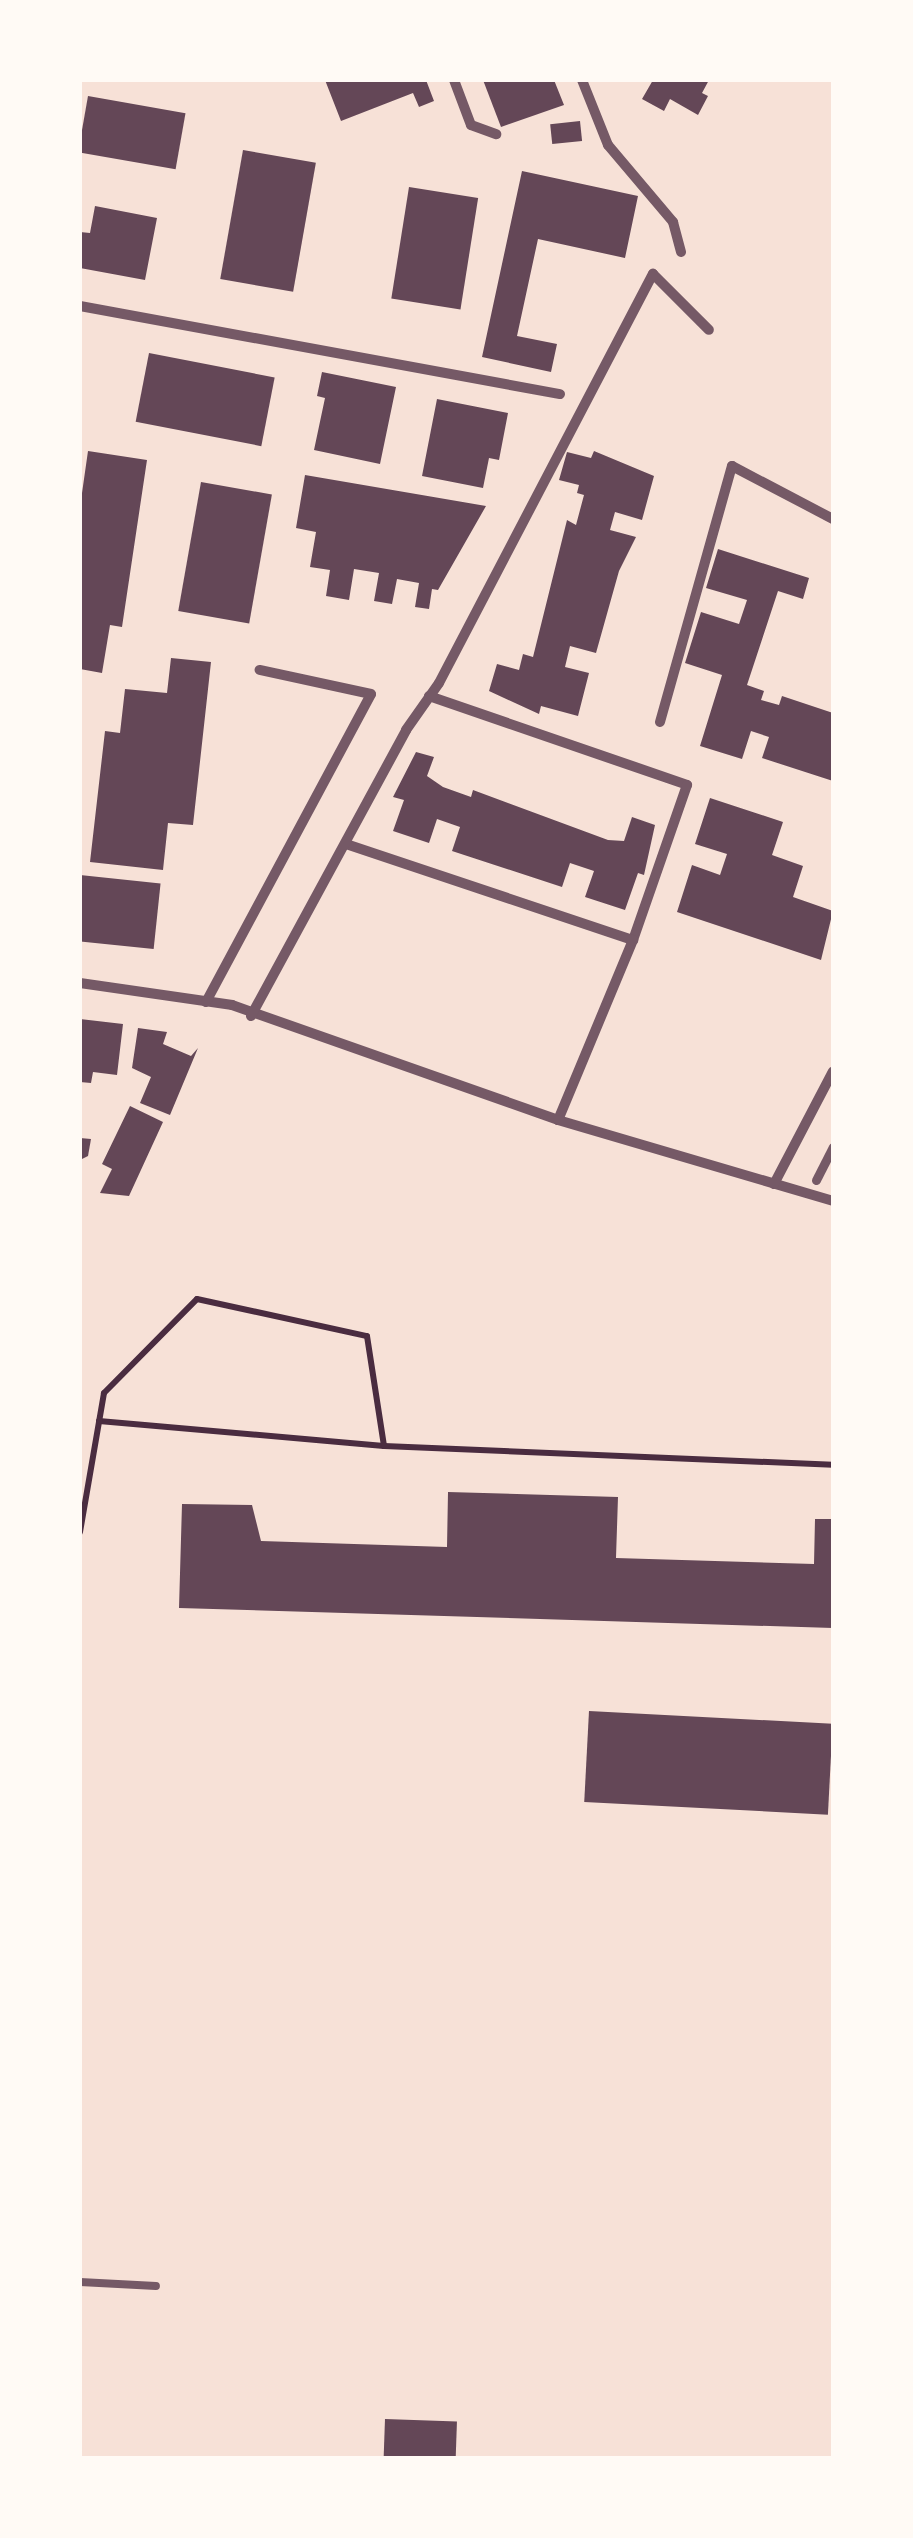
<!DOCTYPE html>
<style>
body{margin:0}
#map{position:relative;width:913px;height:2538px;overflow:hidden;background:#f7e1d7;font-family:Signika,sans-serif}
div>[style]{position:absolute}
.building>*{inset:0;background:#644757;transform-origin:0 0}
.path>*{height:6px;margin:-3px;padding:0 3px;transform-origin:3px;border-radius:3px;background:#4a2c40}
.service>*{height:8px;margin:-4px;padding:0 4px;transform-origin:4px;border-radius:4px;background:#755966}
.pedestrian>*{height:9px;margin:-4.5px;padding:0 4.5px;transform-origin:4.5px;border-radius:4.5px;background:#755966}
.minor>*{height:10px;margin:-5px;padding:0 5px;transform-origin:5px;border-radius:5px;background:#755966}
span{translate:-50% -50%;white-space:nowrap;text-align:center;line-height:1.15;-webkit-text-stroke:8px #fffaf5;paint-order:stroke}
.frame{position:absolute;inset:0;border:82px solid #fffaf5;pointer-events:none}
</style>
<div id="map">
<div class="building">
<i style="clip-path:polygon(325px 80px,426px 80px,434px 101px,419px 107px,413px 93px,341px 121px)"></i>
<i style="clip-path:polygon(483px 80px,554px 80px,564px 105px,501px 127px)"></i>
<i style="clip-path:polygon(653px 80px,709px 80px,702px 93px,708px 96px,698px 115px,670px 99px,664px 111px,642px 99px)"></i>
<i style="left:88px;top:96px;width:99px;height:57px;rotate:10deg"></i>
<i style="left:580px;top:121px;width:20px;height:30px;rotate:84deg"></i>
<i style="left:243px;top:150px;width:74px;height:131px;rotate:10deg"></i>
<i style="clip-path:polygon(522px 171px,638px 196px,625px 258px,538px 239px,517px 336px,557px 344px,551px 372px,482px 357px)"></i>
<i style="left:409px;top:187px;width:70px;height:113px;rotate:9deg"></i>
<i style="clip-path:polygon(95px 206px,157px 218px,145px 280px,80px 268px,80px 232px,90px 233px)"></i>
<i style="left:149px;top:353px;width:128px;height:70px;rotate:11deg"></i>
<i style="clip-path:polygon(322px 372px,396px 387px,380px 464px,314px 450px,325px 398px,317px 396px)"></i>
<i style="clip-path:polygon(437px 399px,508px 413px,499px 460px,489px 458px,483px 488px,422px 476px)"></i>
<i style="clip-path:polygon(88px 451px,147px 460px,122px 627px,110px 625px,102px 673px,80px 669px,80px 507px)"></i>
<i style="clip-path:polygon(594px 451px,654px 476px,642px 520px,615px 512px,610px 530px,636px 537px,619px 571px,596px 653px,570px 646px,565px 667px,589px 673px,578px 716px,541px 706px,539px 714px,489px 691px,497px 664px,519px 670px,523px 654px,533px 657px,567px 520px,576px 525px,584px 495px,577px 493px,579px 485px,559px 480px,567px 452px,591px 458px)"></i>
<i style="clip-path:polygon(305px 475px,486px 506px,438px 590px,432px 589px,429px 609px,415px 607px,419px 583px,397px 579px,392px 604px,374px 601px,379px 573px,354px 569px,349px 600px,326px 596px,330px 570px,310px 567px,316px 532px,296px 528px)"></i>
<i style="left:201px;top:482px;width:72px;height:131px;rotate:10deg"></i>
<i style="clip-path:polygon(718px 549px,809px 578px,803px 599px,778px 591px,747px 685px,764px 691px,761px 700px,779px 705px,782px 696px,833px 713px,833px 781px,762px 758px,769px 737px,751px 731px,742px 759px,700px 746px,722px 675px,685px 663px,701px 612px,739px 624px,747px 600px,706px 588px)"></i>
<i style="clip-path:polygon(171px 658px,211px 662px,193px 825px,168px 823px,163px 870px,90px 862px,105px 731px,120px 733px,125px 689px,167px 693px)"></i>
<i style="clip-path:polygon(416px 752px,434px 757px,427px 776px,443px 787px,471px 797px,473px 790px,608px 840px,624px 841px,632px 817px,655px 825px,644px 875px,638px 873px,625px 910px,585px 897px,594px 871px,570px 863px,562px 887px,452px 851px,460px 827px,437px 819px,429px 843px,393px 831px,404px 800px,393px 797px)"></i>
<i style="clip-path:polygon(710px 798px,783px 822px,772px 855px,803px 866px,793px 897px,833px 911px,821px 960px,677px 912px,692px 865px,720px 875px,727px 854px,695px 844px)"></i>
<i style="left:80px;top:875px;width:81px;height:66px;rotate:6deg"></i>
<i style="clip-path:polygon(80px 1019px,123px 1024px,117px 1075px,93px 1072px,91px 1083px,80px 1082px)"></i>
<i style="clip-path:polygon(138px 1028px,167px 1032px,163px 1044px,191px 1056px,198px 1048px,170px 1115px,140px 1103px,151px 1077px,132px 1068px)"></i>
<i style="clip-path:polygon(130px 1106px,163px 1122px,129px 1196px,100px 1193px,112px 1169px,102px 1164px)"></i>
<i style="clip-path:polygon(80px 1138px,91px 1139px,88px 1156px,80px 1160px)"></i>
<i style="clip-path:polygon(448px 1492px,618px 1497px,616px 1558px,814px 1564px,815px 1519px,833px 1519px,833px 1628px,179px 1608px,182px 1504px,252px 1505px,261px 1541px,447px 1547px)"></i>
<i style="left:589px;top:1711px;width:244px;height:91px;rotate:3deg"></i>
<i style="left:385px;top:2419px;width:72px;height:39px;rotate:2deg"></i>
</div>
<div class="path">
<i style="left:99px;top:1421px;width:286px;rotate:5deg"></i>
<i style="left:80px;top:1532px;width:141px;rotate:-80.2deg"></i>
<i style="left:104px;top:1393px;width:132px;rotate:-45.3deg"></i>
<i style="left:197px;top:1299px;width:174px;rotate:12.3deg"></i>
<i style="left:367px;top:1336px;width:111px;rotate:81.2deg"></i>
<i style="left:384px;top:1446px;width:449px;rotate:2.4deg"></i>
</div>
<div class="service">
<i style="left:80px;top:2282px;width:76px;rotate:3deg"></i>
</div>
<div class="pedestrian">
<i style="left:816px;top:1180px;width:37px;rotate:-63deg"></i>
</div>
<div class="minor">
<i style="left:454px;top:80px;width:48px;rotate:69.3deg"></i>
<i style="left:471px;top:125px;width:27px;rotate:20deg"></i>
<i style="left:582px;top:80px;width:70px;rotate:68.2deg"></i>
<i style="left:608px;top:145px;width:101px;rotate:49.8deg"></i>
<i style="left:673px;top:222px;width:31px;rotate:75deg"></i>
<i style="left:80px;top:306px;width:488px;rotate:10.4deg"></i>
<i style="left:429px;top:696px;width:273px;rotate:19deg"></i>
<i style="left:687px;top:785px;width:164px;rotate:109.2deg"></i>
<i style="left:633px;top:940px;width:195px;rotate:112.6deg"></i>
<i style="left:660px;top:722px;width:266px;rotate:-74.3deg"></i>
<i style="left:732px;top:466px;width:114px;rotate:27.7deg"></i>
<i style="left:346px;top:844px;width:303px;rotate:18.5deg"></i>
<i style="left:80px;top:983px;width:154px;rotate:8.2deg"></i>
<i style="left:232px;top:1005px;width:346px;rotate:19.4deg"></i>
<i style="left:558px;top:1120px;width:287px;rotate:16.4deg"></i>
<i style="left:206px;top:1002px;width:349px;rotate:-61.8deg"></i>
<i style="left:371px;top:694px;width:114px;rotate:-167.8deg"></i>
<i style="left:251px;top:1016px;width:325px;rotate:-61.5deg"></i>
<i style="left:406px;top:730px;width:57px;rotate:-54.9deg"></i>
<i style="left:439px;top:683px;width:462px;rotate:-62.4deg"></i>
<i style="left:653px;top:274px;width:79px;rotate:45deg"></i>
<i style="left:774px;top:1184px;width:127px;rotate:-62.4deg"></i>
</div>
<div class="frame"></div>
</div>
